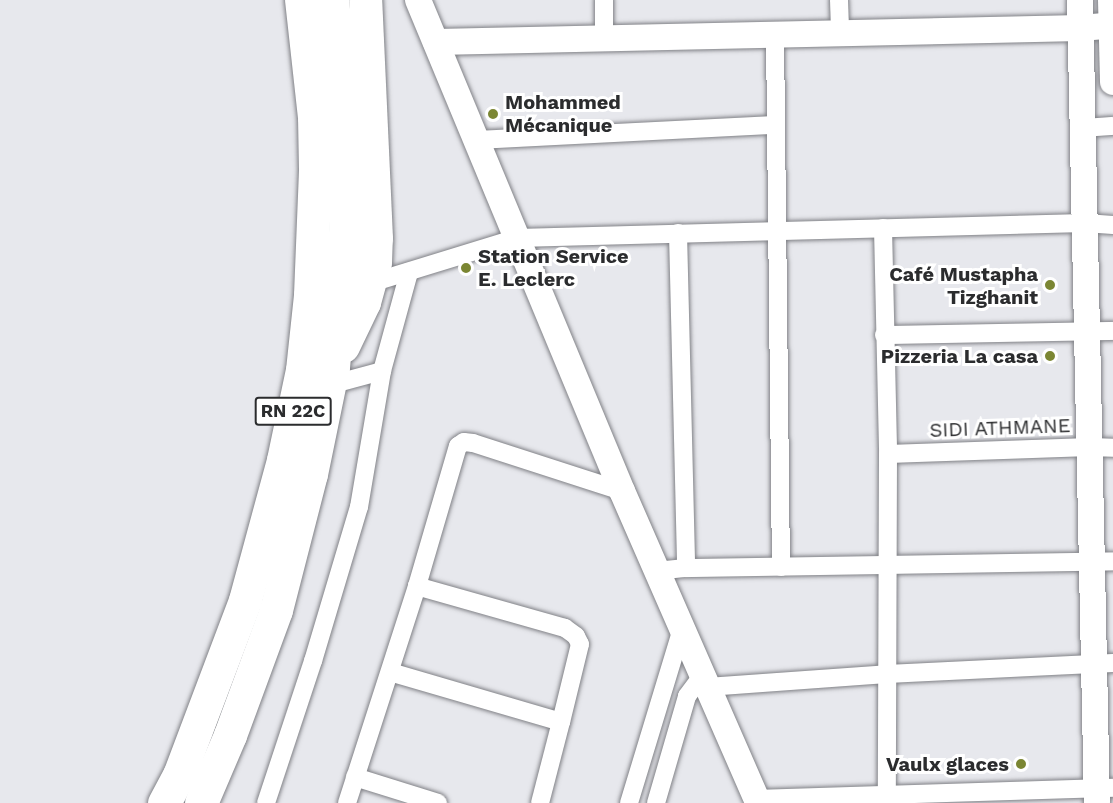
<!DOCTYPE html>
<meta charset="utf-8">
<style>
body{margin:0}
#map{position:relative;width:1113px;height:803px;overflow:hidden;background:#e7e8ed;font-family:"Work Sans",sans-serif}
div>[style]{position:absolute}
.roads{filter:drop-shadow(0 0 2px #808186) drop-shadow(0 0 2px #808186)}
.street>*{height:18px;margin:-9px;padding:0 9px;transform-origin:9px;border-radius:9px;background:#fff}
.secondary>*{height:26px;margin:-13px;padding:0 13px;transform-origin:13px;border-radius:13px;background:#fff}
.highway>*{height:33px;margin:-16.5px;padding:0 16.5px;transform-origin:16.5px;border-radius:16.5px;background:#fff}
.dots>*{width:16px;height:16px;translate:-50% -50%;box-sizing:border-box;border:3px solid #fff;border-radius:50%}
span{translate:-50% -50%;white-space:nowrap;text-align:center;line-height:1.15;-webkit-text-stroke:6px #fff;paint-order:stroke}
.shield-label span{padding:2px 4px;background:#fff;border:2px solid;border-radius:4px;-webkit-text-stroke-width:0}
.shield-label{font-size:18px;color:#2b2c2e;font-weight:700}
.poi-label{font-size:20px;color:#2b2c2e;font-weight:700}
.left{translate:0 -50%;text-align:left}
.right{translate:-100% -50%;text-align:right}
.street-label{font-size:20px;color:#2b2c2e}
</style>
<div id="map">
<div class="roads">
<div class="street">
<i style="left:839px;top:0;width:32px;rotate:88deg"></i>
<i style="left:775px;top:34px;width:533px;rotate:89.36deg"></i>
<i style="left:604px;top:38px;width:38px;rotate:-90deg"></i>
<i style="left:1083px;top:128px;width:30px;rotate:-4deg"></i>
<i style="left:476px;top:140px;width:300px;rotate:-2.9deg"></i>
<i style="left:883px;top:228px;width:226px;rotate:88.7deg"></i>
<i style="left:888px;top:454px;width:349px;rotate:90.2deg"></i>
<i style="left:678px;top:233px;width:335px;rotate:88.6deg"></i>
<i style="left:371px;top:283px;width:153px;rotate:-17.1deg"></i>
<i style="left:517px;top:238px;width:568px;rotate:-1.51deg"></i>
<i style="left:1085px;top:223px;width:28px;rotate:4deg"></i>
<i style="left:884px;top:335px;width:229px;rotate:-1deg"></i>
<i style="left:330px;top:385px;width:54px;rotate:-15.1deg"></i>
<i style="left:888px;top:454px;width:202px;rotate:-2deg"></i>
<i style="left:1090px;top:447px;width:23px;rotate:2deg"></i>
<i style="left:656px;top:571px;width:30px;rotate:-6deg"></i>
<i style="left:686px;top:568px;width:427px;rotate:-0.9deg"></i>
<i style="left:390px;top:672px;width:178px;rotate:16.3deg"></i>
<i style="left:561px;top:722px;width:80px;rotate:-76.3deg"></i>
<i style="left:580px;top:644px;width:9px;rotate:-117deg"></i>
<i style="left:576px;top:636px;width:14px;rotate:-144deg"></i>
<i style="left:565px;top:628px;width:154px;rotate:-164.2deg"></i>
<i style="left:707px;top:687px;width:180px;rotate:-4.1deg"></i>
<i style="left:887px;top:674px;width:226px;rotate:-2.8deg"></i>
<i style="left:355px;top:777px;width:87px;rotate:17.4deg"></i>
<i style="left:756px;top:799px;width:357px;rotate:-1.8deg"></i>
<i style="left:266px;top:803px;width:150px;rotate:-71.7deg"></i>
<i style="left:313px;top:661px;width:161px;rotate:-73.4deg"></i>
<i style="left:359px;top:507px;width:138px;rotate:-80.4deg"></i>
<i style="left:382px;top:371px;width:103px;rotate:-74.7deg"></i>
<i style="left:347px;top:803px;width:228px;rotate:-72.1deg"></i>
<i style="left:417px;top:586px;width:146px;rotate:-73.7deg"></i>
<i style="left:458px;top:446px;width:7px;rotate:-34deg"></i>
<i style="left:464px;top:442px;width:9px;rotate:6deg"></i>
<i style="left:473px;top:443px;width:157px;rotate:17.9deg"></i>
<i style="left:540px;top:803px;width:84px;rotate:-75.5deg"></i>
<i style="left:629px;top:803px;width:182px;rotate:-73.1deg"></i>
<i style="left:656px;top:803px;width:111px;rotate:-73.8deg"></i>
<i style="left:687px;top:696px;width:25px;rotate:-53deg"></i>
</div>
<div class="secondary">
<i style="left:418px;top:0;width:532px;rotate:67.44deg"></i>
<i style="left:622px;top:491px;width:340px;rotate:66.4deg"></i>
<i style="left:1080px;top:0;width:803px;rotate:88.79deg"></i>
<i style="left:1111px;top:0;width:82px;rotate:88.6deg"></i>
<i style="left:436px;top:42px;width:645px;rotate:-1.24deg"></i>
<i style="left:1081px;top:28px;width:32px;rotate:-5deg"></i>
</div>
<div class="highway">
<i style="left:343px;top:346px;width:49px;rotate:-64.5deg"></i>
<i style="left:364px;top:302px;width:41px;rotate:-74.6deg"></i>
<i style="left:375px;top:262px;width:24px;rotate:-88deg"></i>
<i style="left:376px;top:238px;width:238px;rotate:-92.6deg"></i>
<i style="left:164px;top:803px;width:32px;rotate:-62deg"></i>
<i style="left:179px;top:775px;width:187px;rotate:-69.3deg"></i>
<i style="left:245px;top:600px;width:145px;rotate:-74.8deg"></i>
<i style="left:283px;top:460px;width:92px;rotate:-78.1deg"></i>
<i style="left:302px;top:370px;width:75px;rotate:-83.9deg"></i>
<i style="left:310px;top:295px;width:127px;rotate:-87.7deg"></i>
<i style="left:315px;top:168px;width:51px;rotate:-91.1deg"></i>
<i style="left:314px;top:117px;width:118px;rotate:-96.3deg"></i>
<i style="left:201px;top:803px;width:74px;rotate:-66.9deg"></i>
<i style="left:230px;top:735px;width:133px;rotate:-69.8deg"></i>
<i style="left:276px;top:610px;width:140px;rotate:-75.6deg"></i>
<i style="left:311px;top:474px;width:109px;rotate:-78.4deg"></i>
<i style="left:333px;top:367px;width:133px;rotate:-84.8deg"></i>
<i style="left:345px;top:235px;width:66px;rotate:-89.1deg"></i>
<i style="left:346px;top:169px;width:55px;rotate:-92.1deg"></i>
<i style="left:344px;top:114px;width:115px;rotate:-96deg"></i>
</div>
</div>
<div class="dots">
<i style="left:493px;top:114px;background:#7b8633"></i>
<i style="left:466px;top:268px;background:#7b8633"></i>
<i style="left:1050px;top:285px;background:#7b8633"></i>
<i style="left:1050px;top:356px;background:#7b8633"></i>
<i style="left:1021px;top:764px;background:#7b8633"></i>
</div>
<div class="shield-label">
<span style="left:293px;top:411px">RN 22C</span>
</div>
<div class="poi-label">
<span class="left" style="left:505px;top:114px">Mohammed<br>Mécanique</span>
<span class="left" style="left:478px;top:268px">Station Service<br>E. Leclerc</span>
<span class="right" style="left:1038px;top:286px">Café Mustapha<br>Tizghanit</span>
<span class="right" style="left:1038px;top:356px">Pizzeria La casa</span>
<span class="right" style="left:1009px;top:764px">Vaulx glaces</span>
</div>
<div class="street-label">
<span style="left:1000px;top:428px;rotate:-2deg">SIDI ATHMANE</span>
</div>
</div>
